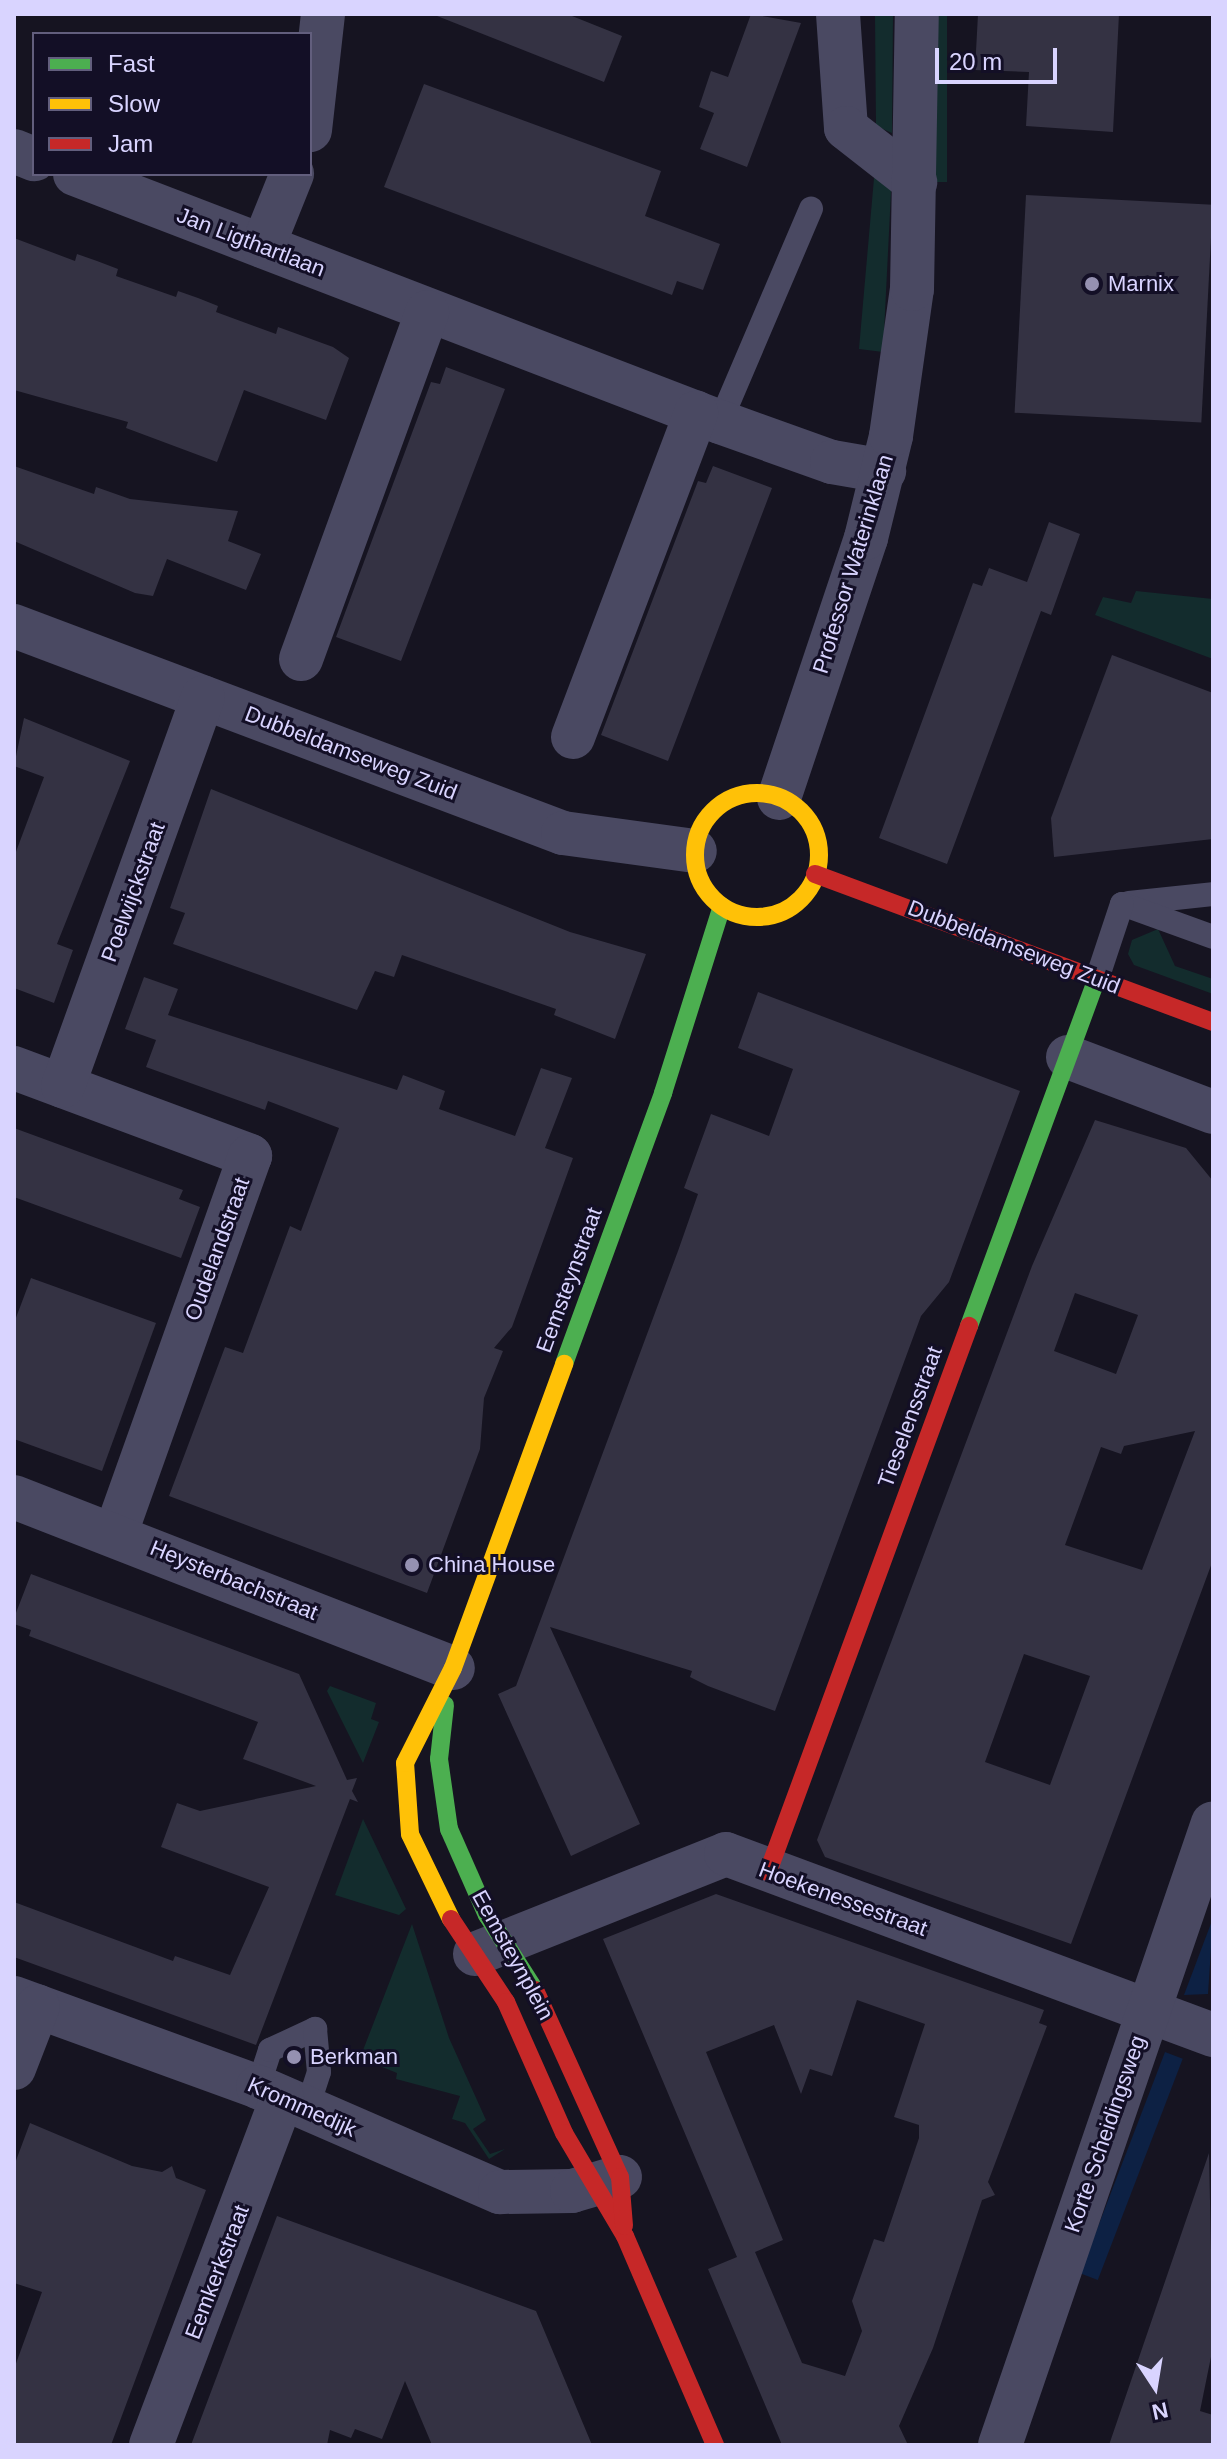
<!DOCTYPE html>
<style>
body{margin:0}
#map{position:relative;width:1227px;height:2459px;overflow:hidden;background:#161421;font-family:Helvetica,sans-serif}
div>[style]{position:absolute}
.green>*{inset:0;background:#132c2d;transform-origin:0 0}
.water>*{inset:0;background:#0d2144;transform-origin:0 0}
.building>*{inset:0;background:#343243;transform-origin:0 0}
.lane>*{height:24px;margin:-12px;padding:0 12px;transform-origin:12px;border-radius:12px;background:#4a4962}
.street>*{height:44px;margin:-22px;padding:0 22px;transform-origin:22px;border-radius:22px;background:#4a4962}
.fast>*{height:18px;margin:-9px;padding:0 9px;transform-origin:9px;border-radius:9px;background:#4caf50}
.slow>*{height:18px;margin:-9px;padding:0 9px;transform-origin:9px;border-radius:9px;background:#ffc107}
.slow>.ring{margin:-9px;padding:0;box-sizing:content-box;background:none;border:18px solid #ffc107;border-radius:50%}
.jam>*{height:18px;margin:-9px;padding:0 9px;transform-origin:9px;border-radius:9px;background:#c62828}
.dots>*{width:22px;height:22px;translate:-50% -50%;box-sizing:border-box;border:4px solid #130f26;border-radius:50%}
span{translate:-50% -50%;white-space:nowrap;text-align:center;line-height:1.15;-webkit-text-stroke:6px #130f26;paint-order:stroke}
.street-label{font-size:22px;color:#d9d4ff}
.poi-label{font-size:22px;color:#d9d4ff}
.left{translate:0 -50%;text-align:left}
.frame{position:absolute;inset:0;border:16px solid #d9d4ff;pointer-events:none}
.legend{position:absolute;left:32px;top:32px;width:280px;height:144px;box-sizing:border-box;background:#130f26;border:2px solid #625e7d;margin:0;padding:10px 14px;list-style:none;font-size:24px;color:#d9d4ff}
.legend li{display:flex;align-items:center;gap:16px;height:40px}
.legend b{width:40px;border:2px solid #625e7d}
.north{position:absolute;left:1115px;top:2347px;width:80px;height:80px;-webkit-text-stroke:6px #130f26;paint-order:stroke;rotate:168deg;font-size:22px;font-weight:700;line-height:32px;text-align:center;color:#d9d4ff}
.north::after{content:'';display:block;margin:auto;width:28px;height:36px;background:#d9d4ff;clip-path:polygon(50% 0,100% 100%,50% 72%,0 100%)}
.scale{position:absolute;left:935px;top:48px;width:122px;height:36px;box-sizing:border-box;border:4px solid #d9d4ff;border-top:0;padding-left:10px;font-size:24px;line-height:28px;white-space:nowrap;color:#d9d4ff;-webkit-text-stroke:6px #130f26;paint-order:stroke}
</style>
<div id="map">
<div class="green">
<i style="clip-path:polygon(875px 14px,893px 14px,892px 133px,876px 126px)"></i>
<i style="left:936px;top:14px;width:11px;height:168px"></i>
<i style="clip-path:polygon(875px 167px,892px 172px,883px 352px,859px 349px)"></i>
<i style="clip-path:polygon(1136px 591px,1213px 599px,1213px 659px,1095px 615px,1103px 597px,1131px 603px)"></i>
<i style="clip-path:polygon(1158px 929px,1175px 966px,1213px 979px,1213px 994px,1134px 965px,1128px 954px,1132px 940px)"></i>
<i style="clip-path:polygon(330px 1686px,376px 1703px,371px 1719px,379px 1722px,363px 1763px,327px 1691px)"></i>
<i style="clip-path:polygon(363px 1819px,406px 1909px,399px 1915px,335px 1895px)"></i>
<i style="clip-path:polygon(412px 1924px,449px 2038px,486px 2120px,473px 2129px,490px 2154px,505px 2149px,489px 2159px,465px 2123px,452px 2119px,460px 2096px,396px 2079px,397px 2073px,360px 2058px)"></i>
</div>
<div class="water">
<i style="clip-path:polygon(1213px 1918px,1208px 1994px,1184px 1995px)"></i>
<i style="left:1165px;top:2052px;width:19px;height:237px;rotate:21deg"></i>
</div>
<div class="building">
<i style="clip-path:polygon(432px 14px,567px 14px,622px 36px,604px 82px)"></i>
<i style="clip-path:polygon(751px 14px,801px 23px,747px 167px,700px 149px,714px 113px,699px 107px,711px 71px,728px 77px)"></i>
<i style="clip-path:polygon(978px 14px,1119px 14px,1113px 132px,1026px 126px,1029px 72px,975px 70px)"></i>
<i style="clip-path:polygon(424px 84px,661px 171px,645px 216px,720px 244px,703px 290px,677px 281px,672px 295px,384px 187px)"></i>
<i style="left:1026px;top:195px;width:187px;height:218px;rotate:3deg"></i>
<i style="clip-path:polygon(14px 238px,75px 261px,77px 254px,97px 261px,118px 269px,116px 276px,176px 297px,178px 291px,198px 298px,218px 306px,216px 312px,276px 334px,278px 327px,333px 347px,349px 358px,326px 420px,244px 390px,217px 462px,126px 428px,128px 422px,14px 390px)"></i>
<i style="clip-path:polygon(446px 367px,505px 389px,401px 661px,336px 637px,431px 382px,440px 384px)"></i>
<i style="clip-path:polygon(14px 466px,94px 494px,96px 487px,130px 499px,238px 511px,228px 541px,261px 554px,246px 590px,167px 559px,153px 596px,135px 593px,14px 541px)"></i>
<i style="clip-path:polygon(713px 466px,772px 488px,668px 761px,601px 735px,698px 481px,706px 483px)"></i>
<i style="clip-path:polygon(1049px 522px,1080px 534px,1051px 615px,1041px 611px,947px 864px,879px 838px,973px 583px,982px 586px,989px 568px,1027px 582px)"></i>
<i style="clip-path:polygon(1112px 655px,1213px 693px,1213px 839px,1054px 857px,1051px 818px)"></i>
<i style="clip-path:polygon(24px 718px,130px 761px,57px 944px,73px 950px,54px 1003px,14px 988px,14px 857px,44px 777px,14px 766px)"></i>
<i style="clip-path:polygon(211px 789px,570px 932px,646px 954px,615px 1039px,554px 1015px,556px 1009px,402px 955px,394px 977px,375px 971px,357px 1010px,173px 944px,185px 913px,170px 908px)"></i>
<i style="clip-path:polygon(144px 977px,178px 989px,168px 1015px,397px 1090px,403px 1075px,445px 1091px,439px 1109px,515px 1136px,541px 1068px,572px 1078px,545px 1148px,573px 1158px,512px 1327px,494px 1348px,503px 1351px,484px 1398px,480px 1449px,427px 1593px,169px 1496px,225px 1347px,243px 1353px,290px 1226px,301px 1231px,339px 1128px,268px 1101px,265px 1110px,146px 1067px,156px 1040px,125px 1029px)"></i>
<i style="clip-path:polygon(758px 992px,1020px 1091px,949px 1282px,921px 1316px,775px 1711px,708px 1686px,690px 1677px,692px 1671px,550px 1627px,640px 1824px,571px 1856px,498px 1694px,516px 1686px,678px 1251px,698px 1194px,684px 1188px,711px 1114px,769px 1136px,793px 1069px,738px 1048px)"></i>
<i style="clip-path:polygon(evenodd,1095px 1120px,1186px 1148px,1213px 1181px,1213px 1560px,1071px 1944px,825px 1857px,817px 1840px,1032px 1266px,1095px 1120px,1075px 1293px,1138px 1315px,1116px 1374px,1054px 1351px,1075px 1293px,1095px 1120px,1195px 1431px,1142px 1570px,1065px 1545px,1101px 1447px,1121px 1454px,1124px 1446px,1195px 1431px,1095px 1120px,1024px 1654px,1090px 1676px,1050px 1785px,985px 1762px,1024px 1654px)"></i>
<i style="clip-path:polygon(14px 1128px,183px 1190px,179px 1199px,200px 1207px,181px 1258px,14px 1197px)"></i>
<i style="clip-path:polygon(31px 1278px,156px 1323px,102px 1471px,14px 1439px,14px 1323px)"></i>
<i style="clip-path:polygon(31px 1574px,299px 1674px,347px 1780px,357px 1778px,352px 1791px,358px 1802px,350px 1799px,256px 2045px,14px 1957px,14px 1902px,173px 1961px,175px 1956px,230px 1975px,269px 1887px,161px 1847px,177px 1803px,200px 1811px,316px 1786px,243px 1759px,258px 1722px,29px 1636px,31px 1630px,14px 1624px,14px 1618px)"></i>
<i style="clip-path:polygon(evenodd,716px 1894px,1044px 2010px,1039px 2023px,1047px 2026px,988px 2182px,995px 2195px,982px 2200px,933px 2348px,899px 2426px,908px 2445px,782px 2445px,708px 2269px,737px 2257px,603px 1939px,716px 1894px,857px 2000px,925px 2024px,894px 2117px,919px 2125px,919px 2138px,884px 2242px,874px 2239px,852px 2301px,862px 2331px,845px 2376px,802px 2363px,755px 2252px,783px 2240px,706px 2052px,774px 2025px,801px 2094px,810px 2069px,832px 2076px,857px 2000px)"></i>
<i style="clip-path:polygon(30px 2123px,132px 2166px,162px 2172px,172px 2166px,176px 2178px,206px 2190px,111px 2445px,14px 2445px,14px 2369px,42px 2292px,14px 2283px,14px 2166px)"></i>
<i style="clip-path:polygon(1209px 2153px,1213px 2347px,1200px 2411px,1213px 2415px,1213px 2445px,1109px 2445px)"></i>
<i style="clip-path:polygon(277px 2216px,536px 2311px,592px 2445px,432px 2445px,405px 2381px,382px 2439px,355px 2429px,351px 2438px,330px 2430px,327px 2445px,191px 2445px)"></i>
</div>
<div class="lane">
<i style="left:720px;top:422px;width:232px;rotate:-66.9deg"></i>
<i style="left:1129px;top:903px;width:84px;rotate:-6.1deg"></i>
<i style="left:1122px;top:904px;width:97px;rotate:19.9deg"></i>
<i style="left:1097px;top:979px;width:79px;rotate:-71.6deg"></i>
<i style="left:258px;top:2087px;width:39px;rotate:-72deg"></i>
<i style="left:270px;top:2050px;width:50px;rotate:-25deg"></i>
<i style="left:315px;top:2029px;width:43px;rotate:84.7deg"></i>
<i style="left:319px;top:2072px;width:40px;rotate:108deg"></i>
</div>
<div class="street">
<i style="left:838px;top:14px;width:114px;rotate:86deg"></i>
<i style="left:846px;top:128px;width:88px;rotate:38deg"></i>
<i style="left:310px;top:130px;width:117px;rotate:-83.6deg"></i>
<i style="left:14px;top:151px;width:22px;rotate:22deg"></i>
<i style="left:75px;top:174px;width:691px;rotate:21.03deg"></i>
<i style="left:720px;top:422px;width:119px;rotate:19.7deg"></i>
<i style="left:832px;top:462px;width:53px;rotate:9.8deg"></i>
<i style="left:263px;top:246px;width:78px;rotate:-68.1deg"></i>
<i style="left:14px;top:626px;width:587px;rotate:20.66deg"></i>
<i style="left:563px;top:833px;width:133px;rotate:7.8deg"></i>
<i style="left:301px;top:659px;width:369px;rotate:-70deg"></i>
<i style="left:573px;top:737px;width:347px;rotate:-69.2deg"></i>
<i style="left:779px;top:798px;width:274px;rotate:-71.5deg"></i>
<i style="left:866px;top:538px;width:105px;rotate:-76.2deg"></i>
<i style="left:891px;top:436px;width:148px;rotate:-81.9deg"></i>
<i style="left:912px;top:289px;width:275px;rotate:-89deg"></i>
<i style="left:1068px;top:1057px;width:155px;rotate:20.8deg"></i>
<i style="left:14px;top:1068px;width:252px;rotate:20.4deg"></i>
<i style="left:250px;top:1156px;width:400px;rotate:109.6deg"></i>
<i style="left:63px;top:1086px;width:413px;rotate:-70.2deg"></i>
<i style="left:14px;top:1497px;width:471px;rotate:21.3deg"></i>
<i style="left:475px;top:1954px;width:270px;rotate:-21.7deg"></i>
<i style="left:726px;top:1854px;width:520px;rotate:20.39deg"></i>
<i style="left:14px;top:1998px;width:260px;rotate:20deg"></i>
<i style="left:258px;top:2087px;width:264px;rotate:23.5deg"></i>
<i style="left:500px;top:2192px;width:72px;rotate:-0.8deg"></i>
<i style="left:572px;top:2191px;width:50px;rotate:-16.3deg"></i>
<i style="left:14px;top:2068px;width:66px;rotate:-68.8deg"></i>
<i style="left:151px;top:2445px;width:371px;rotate:-69.3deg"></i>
<i style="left:1000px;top:2445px;width:657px;rotate:-71.1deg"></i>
</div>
<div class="fast">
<i style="left:969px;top:1326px;width:370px;rotate:-69.8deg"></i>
<i style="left:564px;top:1364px;width:289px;rotate:-69.9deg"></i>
<i style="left:663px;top:1093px;width:196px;rotate:-72.5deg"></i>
<i style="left:445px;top:1705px;width:54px;rotate:96.3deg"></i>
<i style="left:439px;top:1759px;width:71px;rotate:81.9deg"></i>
<i style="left:449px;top:1829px;width:94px;rotate:66.2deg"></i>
<i style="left:487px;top:1915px;width:89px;rotate:57.4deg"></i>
</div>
<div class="slow">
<i class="ring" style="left:695px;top:793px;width:106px;height:106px"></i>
<i style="left:451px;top:1919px;width:94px;rotate:-115.8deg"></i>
<i style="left:410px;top:1834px;width:71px;rotate:-94deg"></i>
<i style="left:405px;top:1763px;width:106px;rotate:-63.2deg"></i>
<i style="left:453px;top:1668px;width:324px;rotate:-69.9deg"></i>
</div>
<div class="jam">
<i style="left:815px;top:874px;width:425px;rotate:20.4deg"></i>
<i style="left:768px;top:1872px;width:582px;rotate:-69.79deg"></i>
<i style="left:451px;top:1919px;width:100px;rotate:56.5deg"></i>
<i style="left:506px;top:2002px;width:143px;rotate:66.1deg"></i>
<i style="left:564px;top:2133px;width:120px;rotate:59.4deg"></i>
<i style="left:625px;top:2236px;width:228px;rotate:66.7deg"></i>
<i style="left:535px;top:1990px;width:205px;rotate:65.6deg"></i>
<i style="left:620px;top:2177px;width:49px;rotate:85.3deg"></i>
</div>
<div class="dots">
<i style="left:1092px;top:284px;background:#9591b1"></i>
<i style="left:412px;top:1565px;background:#9591b1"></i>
<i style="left:294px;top:2057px;background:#9591b1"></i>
</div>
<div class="street-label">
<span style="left:251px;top:242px;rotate:21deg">Jan Ligthartlaan</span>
<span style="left:853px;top:564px;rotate:-73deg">Professor Waterinklaan</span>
<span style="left:351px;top:753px;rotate:21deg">Dubbeldamseweg Zuid</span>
<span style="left:133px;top:892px;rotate:-70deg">Poelwijckstraat</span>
<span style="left:1014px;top:947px;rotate:21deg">Dubbeldamseweg Zuid</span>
<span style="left:217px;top:1249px;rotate:-70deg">Oudelandstraat</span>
<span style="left:569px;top:1280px;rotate:-70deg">Eemsteynstraat</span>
<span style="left:910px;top:1417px;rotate:-70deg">Tieselensstraat</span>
<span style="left:234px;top:1580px;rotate:22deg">Heysterbachstraat</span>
<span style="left:843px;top:1899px;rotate:20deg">Hoekenessestraat</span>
<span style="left:513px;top:1955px;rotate:61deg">Eemsteynplein</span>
<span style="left:302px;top:2107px;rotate:24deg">Krommedijk</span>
<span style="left:1105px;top:2134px;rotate:-71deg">Korte Scheidingsweg</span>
<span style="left:217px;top:2272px;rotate:-69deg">Eemkerkstraat</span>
</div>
<div class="poi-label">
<span class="left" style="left:1108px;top:284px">Marnix</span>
<span class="left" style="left:428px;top:1565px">China House</span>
<span class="left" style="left:310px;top:2057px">Berkman</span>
</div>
<div class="frame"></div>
<ul class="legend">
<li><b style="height:10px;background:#4caf50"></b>Fast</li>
<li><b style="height:10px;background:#ffc107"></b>Slow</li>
<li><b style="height:10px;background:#c62828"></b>Jam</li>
</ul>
<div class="north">N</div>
<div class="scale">20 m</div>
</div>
